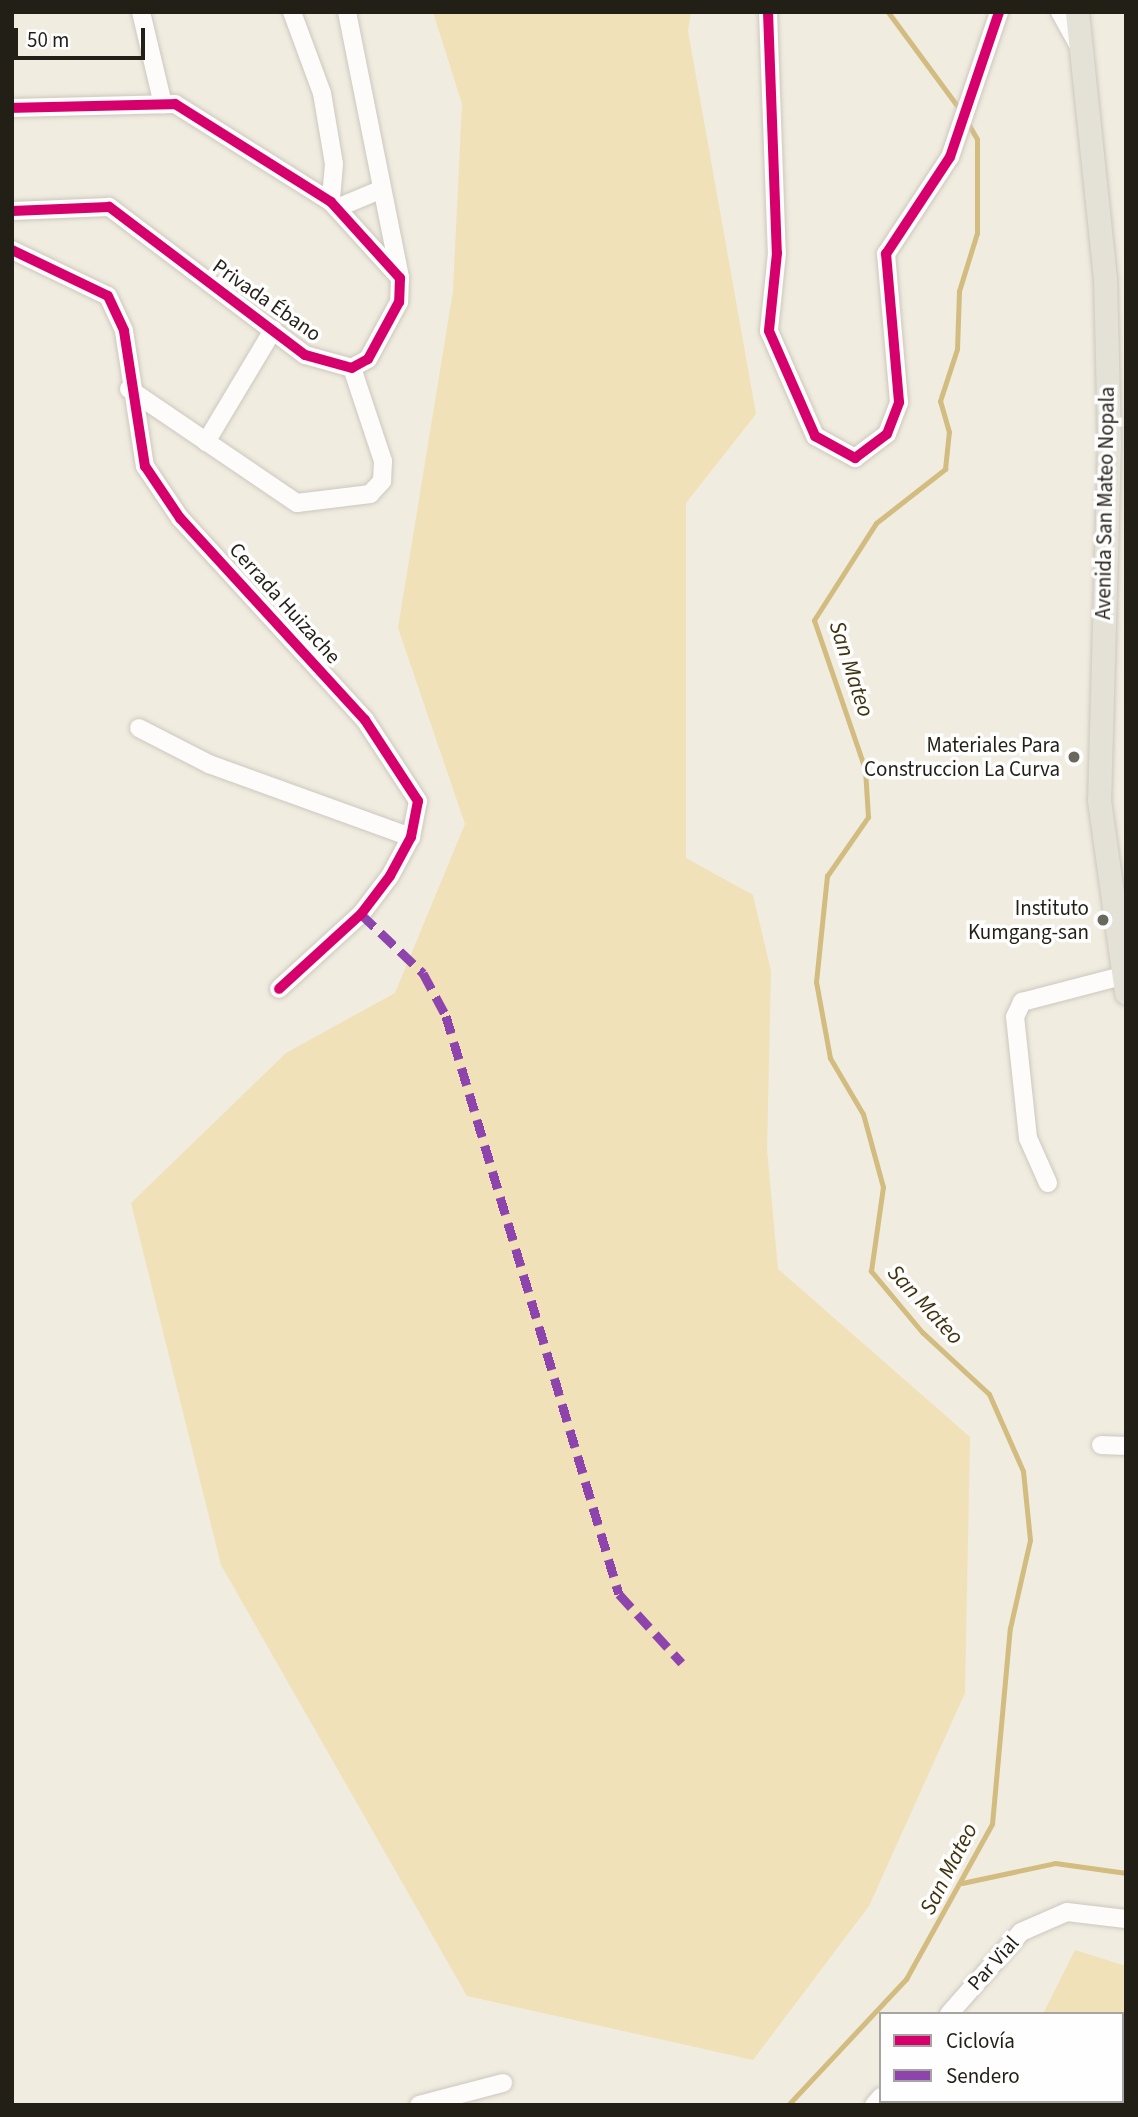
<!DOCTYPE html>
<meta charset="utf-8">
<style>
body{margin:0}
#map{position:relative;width:1138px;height:2117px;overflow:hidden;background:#f1ece0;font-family:"Source Sans 3",sans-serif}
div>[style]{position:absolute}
.green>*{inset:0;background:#f0e1b8}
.stream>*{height:5px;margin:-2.5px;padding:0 2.5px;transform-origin:2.5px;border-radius:2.5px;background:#d2bc7f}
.roads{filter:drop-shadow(0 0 2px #ccc8be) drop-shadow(0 0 2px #ccc8be)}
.minor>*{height:18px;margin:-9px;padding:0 9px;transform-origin:9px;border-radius:9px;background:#fdfcfa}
.major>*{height:23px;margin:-11.5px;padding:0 11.5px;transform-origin:11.5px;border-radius:11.5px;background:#e4e1d7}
.quiet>*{height:9px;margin-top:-4.5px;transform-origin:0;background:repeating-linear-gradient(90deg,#8e44ad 0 18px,transparent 0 27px)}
.cycleway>*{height:10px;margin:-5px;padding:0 5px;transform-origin:5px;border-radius:5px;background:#d6006c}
.dots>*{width:19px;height:19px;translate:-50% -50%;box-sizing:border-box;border:4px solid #fefefe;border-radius:50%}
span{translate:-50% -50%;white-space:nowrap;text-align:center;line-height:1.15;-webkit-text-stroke:7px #fefefe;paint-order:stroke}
.street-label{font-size:21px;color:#221f16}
.poi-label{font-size:21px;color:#221f16}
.right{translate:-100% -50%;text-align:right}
.water-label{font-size:23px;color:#3f330e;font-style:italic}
.frame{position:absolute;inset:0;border:14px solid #221f16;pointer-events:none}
.legend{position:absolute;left:879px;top:2012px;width:245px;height:91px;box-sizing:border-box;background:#fefefe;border:2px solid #a6a5a1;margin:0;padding:9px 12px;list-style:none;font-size:21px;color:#221f16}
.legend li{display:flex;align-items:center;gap:14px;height:35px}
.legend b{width:35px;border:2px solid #a6a5a1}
.scale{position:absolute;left:14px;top:28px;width:131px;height:32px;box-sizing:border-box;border:4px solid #221f16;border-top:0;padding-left:9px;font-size:21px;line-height:24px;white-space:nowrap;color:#221f16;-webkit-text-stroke:5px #fefefe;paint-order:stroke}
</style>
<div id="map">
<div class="green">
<i style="clip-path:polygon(433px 12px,691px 12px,688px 31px,756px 414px,686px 503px,686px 858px,753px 895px,771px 971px,767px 1149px,778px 1269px,970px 1437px,965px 1693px,869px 1906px,753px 2060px,467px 1996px,221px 1565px,131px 1203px,286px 1053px,395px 993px,465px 824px,398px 628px,453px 291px,462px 104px)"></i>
<i style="clip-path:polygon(1075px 1950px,1126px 1966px,1126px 2105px,997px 2105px,1122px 2101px,1122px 2014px,1043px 2014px)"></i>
</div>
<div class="stream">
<i style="left:888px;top:12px;width:123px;rotate:53.6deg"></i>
<i style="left:962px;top:1883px;width:95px;rotate:-12.1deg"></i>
<i style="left:1055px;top:1863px;width:72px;rotate:8deg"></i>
<i style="left:788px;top:2105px;width:173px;rotate:-46.9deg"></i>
<i style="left:906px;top:1979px;width:177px;rotate:-61deg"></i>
<i style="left:992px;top:1824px;width:197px;rotate:-84.8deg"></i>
<i style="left:1010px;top:1628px;width:90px;rotate:-77.2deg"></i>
<i style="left:1030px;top:1540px;width:69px;rotate:-95.8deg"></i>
<i style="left:1023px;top:1471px;width:84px;rotate:-113.8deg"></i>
<i style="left:989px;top:1394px;width:91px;rotate:-137.2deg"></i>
<i style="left:922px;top:1332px;width:80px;rotate:-129.9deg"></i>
<i style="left:871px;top:1271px;width:85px;rotate:-81.9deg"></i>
<i style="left:883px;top:1187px;width:76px;rotate:-105.3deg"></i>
<i style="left:863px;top:1114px;width:65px;rotate:-120.5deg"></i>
<i style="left:830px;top:1058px;width:77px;rotate:-100.4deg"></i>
<i style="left:816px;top:982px;width:107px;rotate:-84.1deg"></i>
<i style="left:827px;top:876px;width:72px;rotate:-55.2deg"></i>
<i style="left:868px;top:817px;width:48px;rotate:-93.6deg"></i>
<i style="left:865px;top:769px;width:157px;rotate:-108.9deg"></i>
<i style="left:814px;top:620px;width:115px;rotate:-57.4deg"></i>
<i style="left:876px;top:523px;width:88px;rotate:-38deg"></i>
<i style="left:945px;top:469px;width:37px;rotate:-84deg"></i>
<i style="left:949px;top:432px;width:32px;rotate:-106deg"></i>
<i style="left:940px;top:401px;width:55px;rotate:-71.9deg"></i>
<i style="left:957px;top:349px;width:58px;rotate:-88deg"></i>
<i style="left:959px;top:291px;width:61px;rotate:-72.8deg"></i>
<i style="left:977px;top:233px;width:94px;rotate:-90deg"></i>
<i style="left:977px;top:139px;width:20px;rotate:-120deg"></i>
</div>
<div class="roads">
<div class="minor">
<i style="left:141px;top:12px;width:95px;rotate:76.6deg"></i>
<i style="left:292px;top:12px;width:86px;rotate:69.7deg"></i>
<i style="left:322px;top:93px;width:72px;rotate:80.4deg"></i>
<i style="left:334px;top:164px;width:38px;rotate:95deg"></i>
<i style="left:347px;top:12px;width:271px;rotate:78.7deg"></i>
<i style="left:768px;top:12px;width:241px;rotate:87.9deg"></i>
<i style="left:777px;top:253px;width:78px;rotate:95.9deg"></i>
<i style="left:769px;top:331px;width:115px;rotate:66.3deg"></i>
<i style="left:815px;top:436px;width:46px;rotate:28.8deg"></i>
<i style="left:855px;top:458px;width:40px;rotate:-37deg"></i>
<i style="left:887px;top:434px;width:34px;rotate:-69deg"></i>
<i style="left:899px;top:402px;width:149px;rotate:-95deg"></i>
<i style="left:886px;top:254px;width:116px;rotate:-56.6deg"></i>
<i style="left:950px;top:157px;width:153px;rotate:-71.3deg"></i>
<i style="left:1060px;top:12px;width:37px;rotate:61deg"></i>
<i style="left:12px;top:108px;width:163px;rotate:-1.4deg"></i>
<i style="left:175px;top:104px;width:184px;rotate:32.1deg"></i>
<i style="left:331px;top:202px;width:103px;rotate:47.8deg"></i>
<i style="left:400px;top:278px;width:24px;rotate:92deg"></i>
<i style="left:399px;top:302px;width:65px;rotate:118.5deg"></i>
<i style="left:368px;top:359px;width:18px;rotate:151deg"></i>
<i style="left:352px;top:368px;width:49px;rotate:-164.5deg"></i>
<i style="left:305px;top:355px;width:246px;rotate:-142.9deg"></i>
<i style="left:109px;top:207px;width:97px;rotate:177.6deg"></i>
<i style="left:337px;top:208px;width:49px;rotate:-22.9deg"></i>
<i style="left:12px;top:250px;width:106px;rotate:25.6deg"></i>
<i style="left:108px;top:296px;width:38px;rotate:65deg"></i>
<i style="left:124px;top:331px;width:137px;rotate:81.2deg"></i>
<i style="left:145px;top:466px;width:63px;rotate:56.1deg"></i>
<i style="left:180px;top:518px;width:274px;rotate:47.5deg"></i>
<i style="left:365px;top:720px;width:97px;rotate:56.8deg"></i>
<i style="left:418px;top:801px;width:37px;rotate:101deg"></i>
<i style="left:411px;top:837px;width:44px;rotate:118.3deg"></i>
<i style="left:390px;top:876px;width:48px;rotate:127.3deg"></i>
<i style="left:361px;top:914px;width:111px;rotate:137.6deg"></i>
<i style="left:129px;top:389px;width:203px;rotate:34.2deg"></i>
<i style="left:297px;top:503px;width:74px;rotate:-7deg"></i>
<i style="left:370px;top:494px;width:18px;rotate:-47deg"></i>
<i style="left:382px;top:481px;width:20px;rotate:-87deg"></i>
<i style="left:383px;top:461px;width:98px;rotate:-108.4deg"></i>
<i style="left:206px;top:442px;width:131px;rotate:-59.1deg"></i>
<i style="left:139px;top:728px;width:79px;rotate:27.2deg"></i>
<i style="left:209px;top:764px;width:215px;rotate:19.9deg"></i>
<i style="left:1048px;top:1183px;width:49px;rotate:-114deg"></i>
<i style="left:1028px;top:1138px;width:122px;rotate:-96.1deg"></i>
<i style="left:1015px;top:1017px;width:17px;rotate:-65deg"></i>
<i style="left:1022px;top:1002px;width:103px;rotate:-14.6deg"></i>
<i style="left:1101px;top:1445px;width:25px;rotate:2deg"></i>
<i style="left:949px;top:2014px;width:109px;rotate:-48.7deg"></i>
<i style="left:1021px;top:1932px;width:50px;rotate:-23.5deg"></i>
<i style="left:1067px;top:1912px;width:59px;rotate:6.8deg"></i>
<i style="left:419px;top:2105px;width:87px;rotate:-14.7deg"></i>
<i style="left:874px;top:2105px;width:11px;rotate:-49deg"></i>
</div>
<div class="major">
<i style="left:1077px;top:12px;width:267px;rotate:84deg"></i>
<i style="left:1105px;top:278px;width:167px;rotate:88.6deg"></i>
<i style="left:1109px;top:445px;width:355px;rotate:91.6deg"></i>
<i style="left:1099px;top:800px;width:195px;rotate:82deg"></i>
</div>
</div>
<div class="quiet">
<i style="left:361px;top:914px;width:86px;rotate:43.6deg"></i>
<i style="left:423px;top:973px;width:49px;rotate:61.9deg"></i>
<i style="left:446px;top:1016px;width:603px;rotate:73.34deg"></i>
<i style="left:619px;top:1594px;width:93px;rotate:47.6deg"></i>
</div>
<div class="cycleway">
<i style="left:768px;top:12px;width:241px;rotate:87.9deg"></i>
<i style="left:777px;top:253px;width:78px;rotate:95.9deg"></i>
<i style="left:769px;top:331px;width:115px;rotate:66.3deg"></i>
<i style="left:815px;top:436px;width:46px;rotate:28.8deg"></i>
<i style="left:855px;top:458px;width:40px;rotate:-37deg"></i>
<i style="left:887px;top:434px;width:34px;rotate:-69deg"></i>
<i style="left:899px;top:402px;width:149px;rotate:-95deg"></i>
<i style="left:886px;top:254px;width:116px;rotate:-56.6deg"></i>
<i style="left:950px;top:157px;width:153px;rotate:-71.3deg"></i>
<i style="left:12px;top:108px;width:163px;rotate:-1.4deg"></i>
<i style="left:175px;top:104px;width:184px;rotate:32.1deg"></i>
<i style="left:331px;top:202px;width:103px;rotate:47.8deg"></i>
<i style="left:400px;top:278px;width:24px;rotate:92deg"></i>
<i style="left:399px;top:302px;width:65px;rotate:118.5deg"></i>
<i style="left:368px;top:359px;width:18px;rotate:151deg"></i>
<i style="left:352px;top:368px;width:49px;rotate:-164.5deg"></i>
<i style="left:305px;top:355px;width:246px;rotate:-142.9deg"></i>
<i style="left:109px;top:207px;width:97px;rotate:177.6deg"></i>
<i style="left:12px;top:250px;width:106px;rotate:25.6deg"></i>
<i style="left:108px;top:296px;width:38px;rotate:65deg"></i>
<i style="left:124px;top:331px;width:137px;rotate:81.2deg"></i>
<i style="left:145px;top:466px;width:63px;rotate:56.1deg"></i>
<i style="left:180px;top:518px;width:274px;rotate:47.5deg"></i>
<i style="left:365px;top:720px;width:97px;rotate:56.8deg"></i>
<i style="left:418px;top:801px;width:37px;rotate:101deg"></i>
<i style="left:411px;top:837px;width:44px;rotate:118.3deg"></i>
<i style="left:390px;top:876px;width:48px;rotate:127.3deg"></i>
<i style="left:361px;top:914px;width:111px;rotate:137.6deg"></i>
</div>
<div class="dots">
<i style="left:1074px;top:757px;background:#6a675d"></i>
<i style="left:1103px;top:920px;background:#6a675d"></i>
</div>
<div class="street-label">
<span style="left:267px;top:300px;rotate:35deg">Privada Ébano</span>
<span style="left:1105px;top:503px;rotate:-89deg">Avenida San Mateo Nopala</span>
<span style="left:285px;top:603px;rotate:48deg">Cerrada Huizache</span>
<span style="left:993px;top:1963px;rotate:-48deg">Par Vial</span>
</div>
<div class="poi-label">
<span class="right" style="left:1060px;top:757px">Materiales Para<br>Construccion La Curva</span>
<span class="right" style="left:1089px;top:920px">Instituto<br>Kumgang-san</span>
</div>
<div class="water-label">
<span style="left:851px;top:669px;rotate:72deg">San Mateo</span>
<span style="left:925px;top:1305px;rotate:47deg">San Mateo</span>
<span style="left:949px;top:1869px;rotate:-63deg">San Mateo</span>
</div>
<div class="frame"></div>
<ul class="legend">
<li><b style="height:9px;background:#d6006c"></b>Ciclovía</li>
<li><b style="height:9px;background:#8e44ad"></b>Sendero</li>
</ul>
<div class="scale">50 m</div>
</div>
